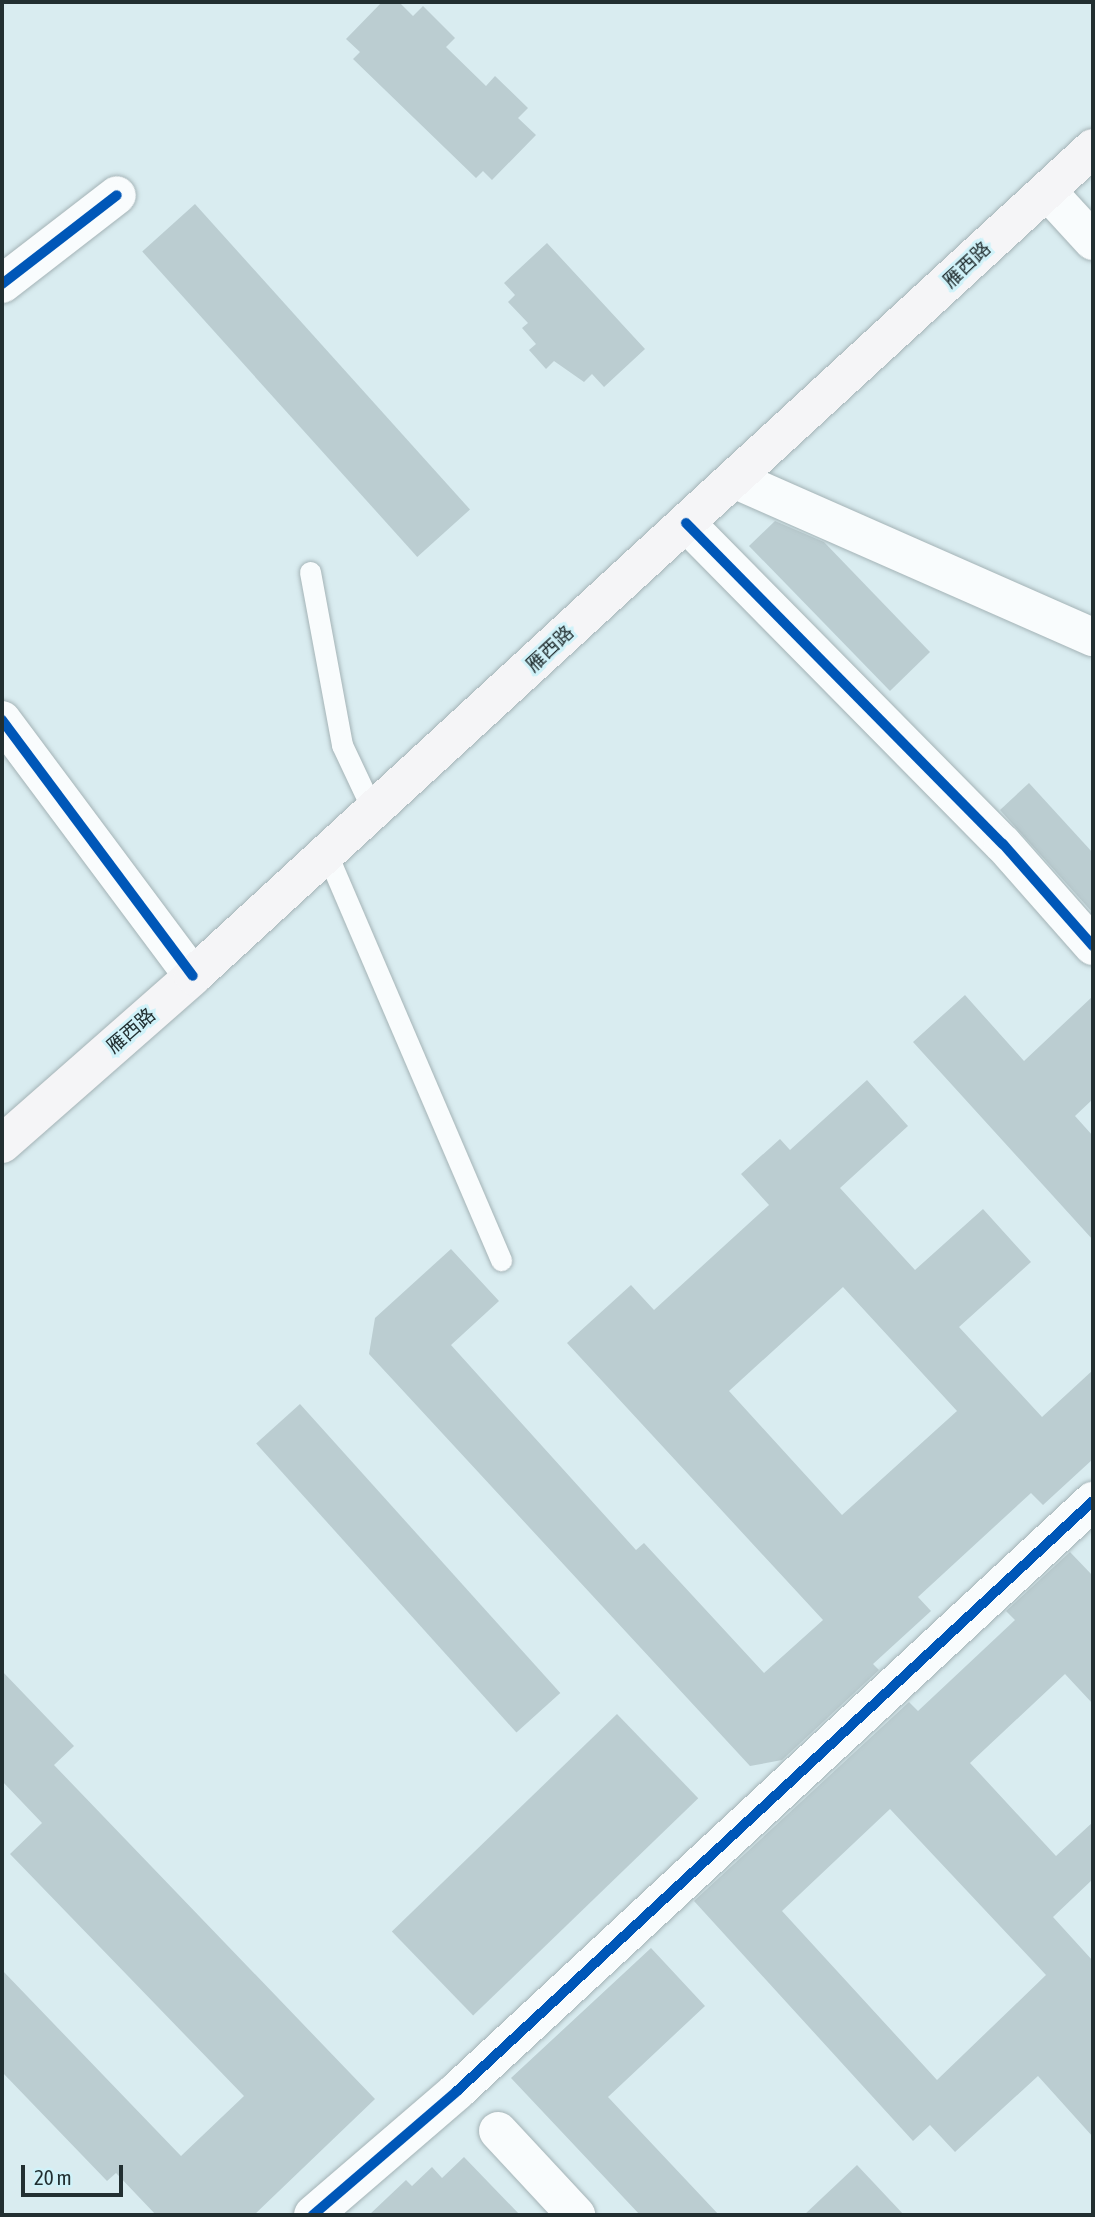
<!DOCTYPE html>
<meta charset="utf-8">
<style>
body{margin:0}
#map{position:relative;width:1095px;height:2217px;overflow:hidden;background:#d9ecf0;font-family:"Asap Condensed","Noto Sans SC",sans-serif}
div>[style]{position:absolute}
.building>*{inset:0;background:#bbcdd1;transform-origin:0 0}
.roads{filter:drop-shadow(0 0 2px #a4b3b6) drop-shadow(0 0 2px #a4b3b6)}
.service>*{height:21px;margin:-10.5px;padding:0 10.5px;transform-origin:10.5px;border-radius:10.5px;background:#f9fcfd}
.minor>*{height:38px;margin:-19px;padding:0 19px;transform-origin:19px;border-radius:19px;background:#f9fcfd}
.secondary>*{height:38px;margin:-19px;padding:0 19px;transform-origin:19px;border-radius:19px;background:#f5f5f7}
.cycleway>*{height:10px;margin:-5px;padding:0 5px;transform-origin:5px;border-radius:5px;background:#0057b8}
span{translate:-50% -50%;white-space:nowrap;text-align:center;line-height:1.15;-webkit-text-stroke:6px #d0f2f9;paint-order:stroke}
.street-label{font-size:19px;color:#222f31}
.frame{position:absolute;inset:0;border:4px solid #222f31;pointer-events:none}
.scale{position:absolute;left:21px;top:2165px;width:102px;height:32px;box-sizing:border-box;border:4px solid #222f31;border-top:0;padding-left:9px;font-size:21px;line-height:24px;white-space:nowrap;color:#222f31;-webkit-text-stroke:5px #d0f2f9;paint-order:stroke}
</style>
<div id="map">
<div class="building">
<i style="clip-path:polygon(382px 2px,399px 2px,413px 16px,423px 6px,455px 38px,446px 47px,486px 86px,495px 76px,528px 108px,518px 118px,536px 135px,492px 180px,483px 171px,476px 178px,353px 59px,360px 52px,346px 39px)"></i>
<i style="left:195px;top:204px;width:411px;height:71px;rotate:48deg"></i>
<i style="clip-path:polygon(547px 243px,645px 349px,604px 387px,592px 374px,584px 382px,554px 361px,546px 369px,529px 350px,536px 344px,522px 328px,528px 323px,508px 302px,515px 295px,504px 283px)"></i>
<i style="clip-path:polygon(775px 521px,824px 542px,930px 652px,890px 691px,749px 546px)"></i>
<i style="clip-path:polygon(1029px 783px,1093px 853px,1093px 913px,1000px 810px)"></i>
<i style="clip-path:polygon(965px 995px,1024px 1061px,1093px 996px,1093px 1099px,1075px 1116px,1093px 1136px,1093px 1240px,913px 1042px)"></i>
<i style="clip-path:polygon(evenodd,867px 1080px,908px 1126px,840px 1188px,915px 1270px,983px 1209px,1031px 1262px,959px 1327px,1042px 1417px,1093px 1370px,1093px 1459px,1043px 1505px,1031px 1493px,918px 1597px,931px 1611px,873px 1664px,879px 1670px,782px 1760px,750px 1766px,369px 1354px,375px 1318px,451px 1249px,499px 1301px,451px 1345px,636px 1550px,644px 1543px,764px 1673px,823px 1620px,567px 1343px,631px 1285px,654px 1310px,769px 1205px,741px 1174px,780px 1139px,790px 1150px,867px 1080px,843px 1287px,957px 1411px,842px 1515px,729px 1391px,843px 1287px)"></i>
<i style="left:300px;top:1404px;width:389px;height:59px;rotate:48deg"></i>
<i style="clip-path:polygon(evenodd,1070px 1552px,1093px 1576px,1093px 1704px,1065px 1674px,970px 1763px,1056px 1856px,1093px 1822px,1093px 1879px,1053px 1917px,1093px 1961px,1093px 2137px,1038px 2076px,955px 2152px,930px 2125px,913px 2141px,694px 1901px,909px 1702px,918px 1711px,1015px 1620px,1006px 1611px,1070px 1552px,890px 1809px,1046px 1975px,937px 2080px,782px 1911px,890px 1809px)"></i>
<i style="clip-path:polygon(2px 1671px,74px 1746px,54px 1765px,375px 2099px,254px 2215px,156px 2215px,116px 2173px,107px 2181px,2px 2072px,2px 1970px,181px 2156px,244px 2096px,10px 1854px,42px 1823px,2px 1781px)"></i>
<i style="left:617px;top:1714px;width:117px;height:313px;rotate:46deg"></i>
<i style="clip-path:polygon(651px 1948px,705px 2006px,608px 2097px,719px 2215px,640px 2215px,511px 2078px)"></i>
<i style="clip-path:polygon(464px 2157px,520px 2215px,369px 2215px,406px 2180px,412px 2186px,432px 2167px,442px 2178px)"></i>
<i style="clip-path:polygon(857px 2165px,904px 2215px,804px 2215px)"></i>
</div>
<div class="roads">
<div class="service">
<i style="left:310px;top:572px;width:176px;rotate:79.5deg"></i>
<i style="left:342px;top:745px;width:73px;rotate:64.8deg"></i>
<i style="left:327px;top:854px;width:442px;rotate:66.8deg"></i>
</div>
<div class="minor">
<i style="left:1047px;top:191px;width:68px;rotate:47.4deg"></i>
<i style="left:2px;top:284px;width:145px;rotate:-37.7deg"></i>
<i style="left:734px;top:479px;width:392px;rotate:23.8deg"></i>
<i style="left:686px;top:523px;width:451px;rotate:45.4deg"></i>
<i style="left:1003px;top:844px;width:136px;rotate:48.6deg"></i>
<i style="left:2px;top:720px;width:319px;rotate:53.3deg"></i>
<i style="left:498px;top:2131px;width:115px;rotate:47.1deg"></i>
<i style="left:313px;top:2215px;width:190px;rotate:-40.7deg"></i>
<i style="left:457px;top:2091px;width:868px;rotate:-42.85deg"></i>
</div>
<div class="secondary">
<i style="left:2px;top:1144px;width:254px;rotate:-41.3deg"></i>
<i style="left:193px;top:976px;width:1223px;rotate:-42.61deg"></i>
</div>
</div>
<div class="cycleway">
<i style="left:2px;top:284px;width:145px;rotate:-37.7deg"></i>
<i style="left:686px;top:523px;width:451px;rotate:45.4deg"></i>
<i style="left:1003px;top:844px;width:136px;rotate:48.6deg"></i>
<i style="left:2px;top:720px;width:319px;rotate:53.3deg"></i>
<i style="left:313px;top:2215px;width:190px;rotate:-40.7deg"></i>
<i style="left:457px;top:2091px;width:868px;rotate:-42.85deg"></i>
</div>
<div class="street-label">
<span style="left:967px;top:265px;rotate:-43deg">雁西路</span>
<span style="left:550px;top:649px;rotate:-43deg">雁西路</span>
<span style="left:131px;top:1031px;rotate:-41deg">雁西路</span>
</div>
<div class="frame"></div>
<div class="scale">20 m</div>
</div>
